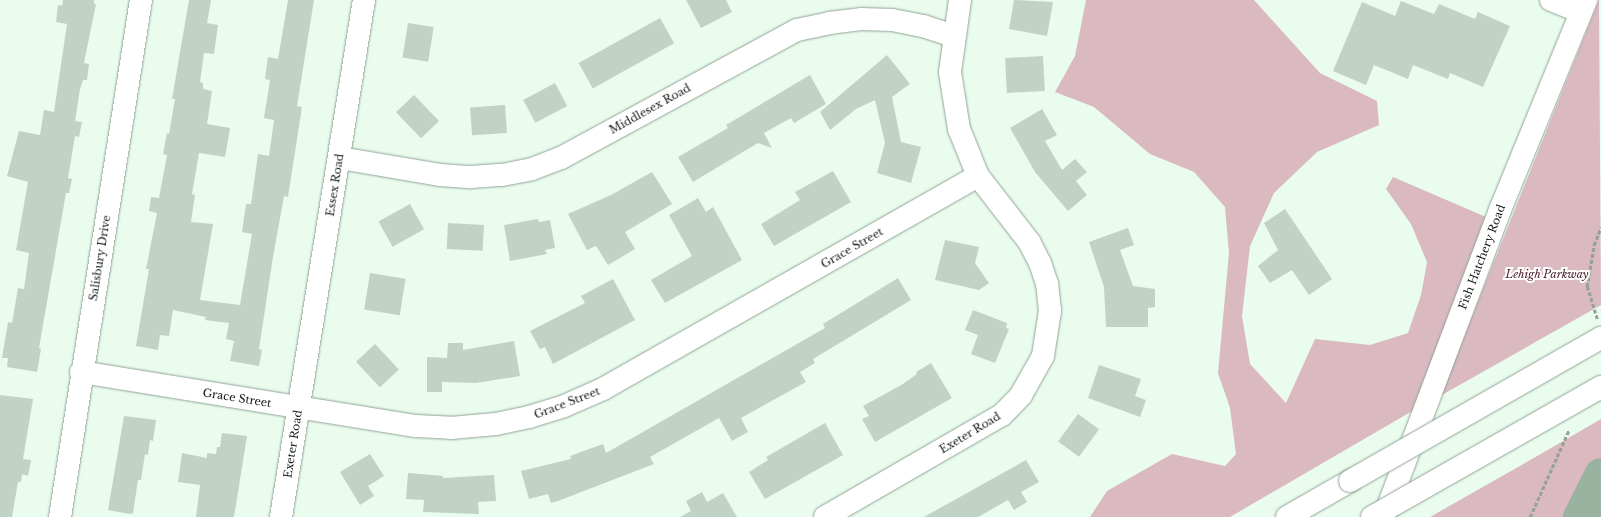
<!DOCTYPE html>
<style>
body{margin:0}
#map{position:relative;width:1601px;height:517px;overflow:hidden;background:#e9fcee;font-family:"Libre Baskerville",serif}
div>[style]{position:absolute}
.green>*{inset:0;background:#dab9c1}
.river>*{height:35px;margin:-17.5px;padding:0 17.5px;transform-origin:17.5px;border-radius:17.5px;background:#99b3a0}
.building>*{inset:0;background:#c1d3c5;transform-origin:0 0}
.path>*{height:2.5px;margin-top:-1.25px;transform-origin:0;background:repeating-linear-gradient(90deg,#93a197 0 4px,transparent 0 6px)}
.roads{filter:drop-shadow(0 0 1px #91a395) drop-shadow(0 0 1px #91a395)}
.minor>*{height:22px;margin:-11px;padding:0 11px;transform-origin:11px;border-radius:11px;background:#fff}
.highway>*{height:22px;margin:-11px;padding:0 11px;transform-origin:11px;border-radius:11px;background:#fff}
.bridges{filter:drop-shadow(0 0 1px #91a395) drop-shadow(0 0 1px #91a395)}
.highway-bridge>*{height:22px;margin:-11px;padding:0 11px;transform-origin:11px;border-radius:11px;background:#fff}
span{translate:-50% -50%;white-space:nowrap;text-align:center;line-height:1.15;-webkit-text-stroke:4px #fff;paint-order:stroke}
.street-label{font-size:11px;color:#161d18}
.park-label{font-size:11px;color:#4d202f;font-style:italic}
</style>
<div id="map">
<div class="green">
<i style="clip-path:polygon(1086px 0,1254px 0,1320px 73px,1377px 101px,1379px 125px,1317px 152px,1274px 193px,1250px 246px,1242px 316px,1250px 364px,1286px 403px,1315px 339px,1370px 345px,1408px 333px,1421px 295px,1427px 262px,1411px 224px,1386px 189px,1393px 177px,1486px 217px,1414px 410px,1230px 517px,1090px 517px,1107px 491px,1172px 454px,1225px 466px,1236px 454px,1230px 408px,1218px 373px,1229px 253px,1225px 207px,1194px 172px,1150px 154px,1094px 107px,1055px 92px,1075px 56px)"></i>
<i style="clip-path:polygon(1599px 0,1601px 305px,1440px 396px,1591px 20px)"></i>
<i style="clip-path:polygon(1601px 419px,1601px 517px,1430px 517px,1539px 455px)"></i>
</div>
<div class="river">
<i style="left:1580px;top:517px;width:47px;rotate:-63.4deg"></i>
</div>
<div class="building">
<i style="clip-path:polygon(63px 0,94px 0,94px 4px,96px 4px,84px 63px,89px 64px,87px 80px,83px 80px,80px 89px,75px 121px,82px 122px,79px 137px,75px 136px,68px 178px,72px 179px,69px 193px,66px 193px,39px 348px,41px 349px,37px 372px,7px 367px,8px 358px,2px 358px,8px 322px,12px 323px,18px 288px,24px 289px,29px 253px,16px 250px,28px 182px,7px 176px,19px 131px,40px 135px,44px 110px,54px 112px,67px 24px,56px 22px,58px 5px,62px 6px)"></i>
<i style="clip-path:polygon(189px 0,211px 0,207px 23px,218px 25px,214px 54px,204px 53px,200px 82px,203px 83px,203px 89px,212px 91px,207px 124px,230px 128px,225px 157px,199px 153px,192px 194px,195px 195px,191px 222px,213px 224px,200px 300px,240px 305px,252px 234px,242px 232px,246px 204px,251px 204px,258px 154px,269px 156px,274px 120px,264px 118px,270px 80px,265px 79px,268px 57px,278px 59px,288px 0,314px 0,297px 106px,302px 107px,288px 197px,284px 196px,273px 257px,259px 349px,262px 350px,259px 366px,230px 361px,234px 341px,226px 339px,229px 323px,205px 320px,206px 317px,173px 310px,169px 336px,160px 335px,158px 350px,136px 346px,149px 269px,146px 269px,157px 213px,149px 211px,151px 197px,159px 198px,167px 155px,163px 154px,167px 133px,169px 134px,175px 99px,172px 99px)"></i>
<i style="clip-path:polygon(686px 0,726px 0,732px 12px,701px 28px)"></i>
<i style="clip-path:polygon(1014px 0,1053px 2px,1047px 36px,1009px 29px)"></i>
<i style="clip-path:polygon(1401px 1px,1434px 14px,1439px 4px,1475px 19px,1478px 12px,1510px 26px,1483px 87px,1450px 73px,1448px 79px,1413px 65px,1408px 79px,1374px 65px,1366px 85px,1333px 71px,1362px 2px,1395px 16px)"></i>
<i style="left:660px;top:18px;width:29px;height:93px;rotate:61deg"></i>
<i style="left:408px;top:23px;width:26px;height:35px;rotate:9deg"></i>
<i style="clip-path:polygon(887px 55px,910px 84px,892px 97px,901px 142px,921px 147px,911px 183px,877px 173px,885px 143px,875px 100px,856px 109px,830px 130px,820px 112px)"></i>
<i style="left:1043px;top:56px;width:35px;height:38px;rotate:87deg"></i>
<i style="clip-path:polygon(810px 75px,826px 104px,794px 123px,791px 118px,764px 133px,772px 148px,758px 143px,693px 182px,678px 157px,728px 128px,726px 125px)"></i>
<i style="left:555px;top:83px;width:26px;height:36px;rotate:62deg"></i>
<i style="left:414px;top:95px;width:36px;height:25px;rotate:46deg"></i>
<i style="left:505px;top:105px;width:28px;height:35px;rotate:86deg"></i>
<i style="clip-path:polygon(1042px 109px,1057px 135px,1045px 141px,1062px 170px,1075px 159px,1087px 172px,1076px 181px,1087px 195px,1068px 211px,1035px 172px,1010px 128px)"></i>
<i style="clip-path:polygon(833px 171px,851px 202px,774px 246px,761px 224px,800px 200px,795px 192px)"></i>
<i style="clip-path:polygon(652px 172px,672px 204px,625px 232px,635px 249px,608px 265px,596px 246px,587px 250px,568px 214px,611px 195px)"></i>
<i style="clip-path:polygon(698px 198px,706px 212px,713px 207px,742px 260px,665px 303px,651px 280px,692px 256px,669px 215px)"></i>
<i style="left:410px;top:204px;width:29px;height:36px;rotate:61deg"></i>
<i style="clip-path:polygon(1285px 209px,1332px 279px,1309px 295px,1292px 270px,1270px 283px,1258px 266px,1278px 250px,1264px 223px)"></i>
<i style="clip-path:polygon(538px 219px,539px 222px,550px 220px,555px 248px,545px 250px,547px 254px,510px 261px,504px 225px)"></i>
<i style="left:448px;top:223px;width:36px;height:26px;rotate:3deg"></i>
<i style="clip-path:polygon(1128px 228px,1134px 245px,1120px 250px,1133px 286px,1155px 289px,1155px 307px,1148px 308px,1148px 327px,1106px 327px,1104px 287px,1089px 242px)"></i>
<i style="clip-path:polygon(945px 240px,979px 247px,975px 263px,989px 283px,979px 290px,935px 280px)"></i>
<i style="left:370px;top:273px;width:36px;height:37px;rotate:9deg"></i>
<i style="clip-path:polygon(898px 278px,911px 300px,813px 359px,815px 363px,800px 372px,806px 382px,741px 418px,748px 432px,732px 441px,719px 418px,650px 457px,654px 464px,558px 501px,551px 503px,548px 494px,529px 499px,521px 471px,571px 459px,570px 456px,603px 444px,606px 453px,825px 328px,823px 324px)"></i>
<i style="clip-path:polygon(613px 279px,635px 320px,553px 364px,545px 347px,540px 349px,530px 331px,585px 303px,581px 296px)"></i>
<i style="clip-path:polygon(973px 310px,1007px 323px,1006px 328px,1009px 329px,995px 363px,971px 354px,978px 335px,965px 330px)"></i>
<i style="clip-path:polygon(514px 341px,520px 376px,476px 383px,442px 382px,442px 392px,427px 392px,427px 357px,447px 358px,448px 343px,463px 343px,463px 350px)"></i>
<i style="left:375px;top:344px;width:35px;height:26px;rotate:47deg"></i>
<i style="clip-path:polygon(931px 363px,952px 398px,875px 442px,862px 419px,869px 416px,863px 406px,903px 384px,917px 374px,916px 372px)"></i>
<i style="clip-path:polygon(1099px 365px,1141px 379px,1135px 396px,1146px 400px,1140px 417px,1088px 398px)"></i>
<i style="clip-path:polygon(0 395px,33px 399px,23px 459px,31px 460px,28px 476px,22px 474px,21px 482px,18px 482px,12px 517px,0 517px)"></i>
<i style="left:1078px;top:414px;width:26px;height:34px;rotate:36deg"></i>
<i style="clip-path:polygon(124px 416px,156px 420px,153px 441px,150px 440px,148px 455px,145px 454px,141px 480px,138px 480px,133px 513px,130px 514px,108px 510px)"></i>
<i style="clip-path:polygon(825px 423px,843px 455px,765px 499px,749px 472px,768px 460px,766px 457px)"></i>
<i style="clip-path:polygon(222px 433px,247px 436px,234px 517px,196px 517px,200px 485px,178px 482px,182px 453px,207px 458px,207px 453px,216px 454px,217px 447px,220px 447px)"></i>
<i style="clip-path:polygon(370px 454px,384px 476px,368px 486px,374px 496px,360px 505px,340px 472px)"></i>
<i style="clip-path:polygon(1026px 460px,1039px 482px,1021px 492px,1027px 502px,1014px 510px,1008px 500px,978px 517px,924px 517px)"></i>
<i style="clip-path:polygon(408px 473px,443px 476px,443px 478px,494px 475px,496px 501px,478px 502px,479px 514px,423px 512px,424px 500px,406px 499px)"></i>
<i style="clip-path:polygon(702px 492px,707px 502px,723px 493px,737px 517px,680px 517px,691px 511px,686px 501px)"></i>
</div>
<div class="path">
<i style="left:1597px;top:319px;width:34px;rotate:-107deg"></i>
<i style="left:1587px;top:287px;width:43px;rotate:-80.5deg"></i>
<i style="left:1594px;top:245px;width:19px;rotate:-69deg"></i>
<i style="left:1530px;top:517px;width:95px;rotate:-65.9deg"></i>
</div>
<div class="roads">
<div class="minor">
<i style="left:1551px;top:0;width:32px;rotate:22deg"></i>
<i style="left:340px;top:158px;width:101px;rotate:9.6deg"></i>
<i style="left:440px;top:175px;width:31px;rotate:4deg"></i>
<i style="left:471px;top:177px;width:31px;rotate:-4deg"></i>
<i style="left:502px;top:175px;width:31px;rotate:-11deg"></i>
<i style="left:532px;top:169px;width:31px;rotate:-21deg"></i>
<i style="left:561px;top:158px;width:268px;rotate:-28.5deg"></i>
<i style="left:797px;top:30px;width:33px;rotate:-12deg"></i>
<i style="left:829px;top:23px;width:32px;rotate:-7deg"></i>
<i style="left:861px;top:19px;width:31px;rotate:2deg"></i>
<i style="left:892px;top:20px;width:32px;rotate:11deg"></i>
<i style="left:923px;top:26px;width:33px;rotate:18deg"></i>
<i style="left:81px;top:372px;width:339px;rotate:9.2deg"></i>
<i style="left:416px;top:426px;width:35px;rotate:3deg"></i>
<i style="left:451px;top:428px;width:45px;rotate:-5.1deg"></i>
<i style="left:496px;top:424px;width:34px;rotate:-12deg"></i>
<i style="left:529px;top:417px;width:34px;rotate:-17deg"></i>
<i style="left:562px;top:407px;width:45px;rotate:-23.7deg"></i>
<i style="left:603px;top:389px;width:431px;rotate:-29.6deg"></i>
<i style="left:60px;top:517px;width:523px;rotate:-81.1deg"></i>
<i style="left:281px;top:517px;width:524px;rotate:-80.88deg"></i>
<i style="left:825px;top:517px;width:204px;rotate:-30deg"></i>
<i style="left:1002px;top:415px;width:28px;rotate:-46deg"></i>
<i style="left:1021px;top:395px;width:45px;rotate:-60.6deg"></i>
<i style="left:1043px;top:356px;width:46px;rotate:-81.2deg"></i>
<i style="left:1050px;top:311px;width:27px;rotate:-96deg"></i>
<i style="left:1047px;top:284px;width:22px;rotate:-108deg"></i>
<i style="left:1040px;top:263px;width:22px;rotate:-117deg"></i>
<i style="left:1030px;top:243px;width:85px;rotate:-127.8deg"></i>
<i style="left:978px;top:176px;width:51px;rotate:-112deg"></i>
<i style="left:959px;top:129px;width:58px;rotate:-99deg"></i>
<i style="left:950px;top:72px;width:73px;rotate:-82.1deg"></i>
<i style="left:1384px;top:517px;width:328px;rotate:-69.3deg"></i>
<i style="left:1500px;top:210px;width:227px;rotate:-67.7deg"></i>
</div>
<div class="highway">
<i style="left:1287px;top:517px;width:73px;rotate:-29.7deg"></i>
</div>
</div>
<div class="bridges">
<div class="highway-bridge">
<i style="left:1350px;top:481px;width:289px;rotate:-29.7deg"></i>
<i style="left:1372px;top:517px;width:263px;rotate:-29.6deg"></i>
</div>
</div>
<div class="street-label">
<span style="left:650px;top:109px;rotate:-29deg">Middlesex Road</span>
<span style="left:335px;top:185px;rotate:-81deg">Essex Road</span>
<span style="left:852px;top:248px;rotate:-30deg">Grace Street</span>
<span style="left:1482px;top:257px;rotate:-69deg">Fish Hatchery Road</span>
<span style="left:100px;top:258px;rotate:-81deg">Salisbury Drive</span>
<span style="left:237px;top:398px;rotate:9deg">Grace Street</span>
<span style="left:567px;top:403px;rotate:-21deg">Grace Street</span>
<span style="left:970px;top:433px;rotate:-31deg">Exeter Road</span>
<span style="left:293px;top:444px;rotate:-81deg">Exeter Road</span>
</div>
<div class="park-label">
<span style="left:1547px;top:274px">Lehigh Parkway</span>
</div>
</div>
